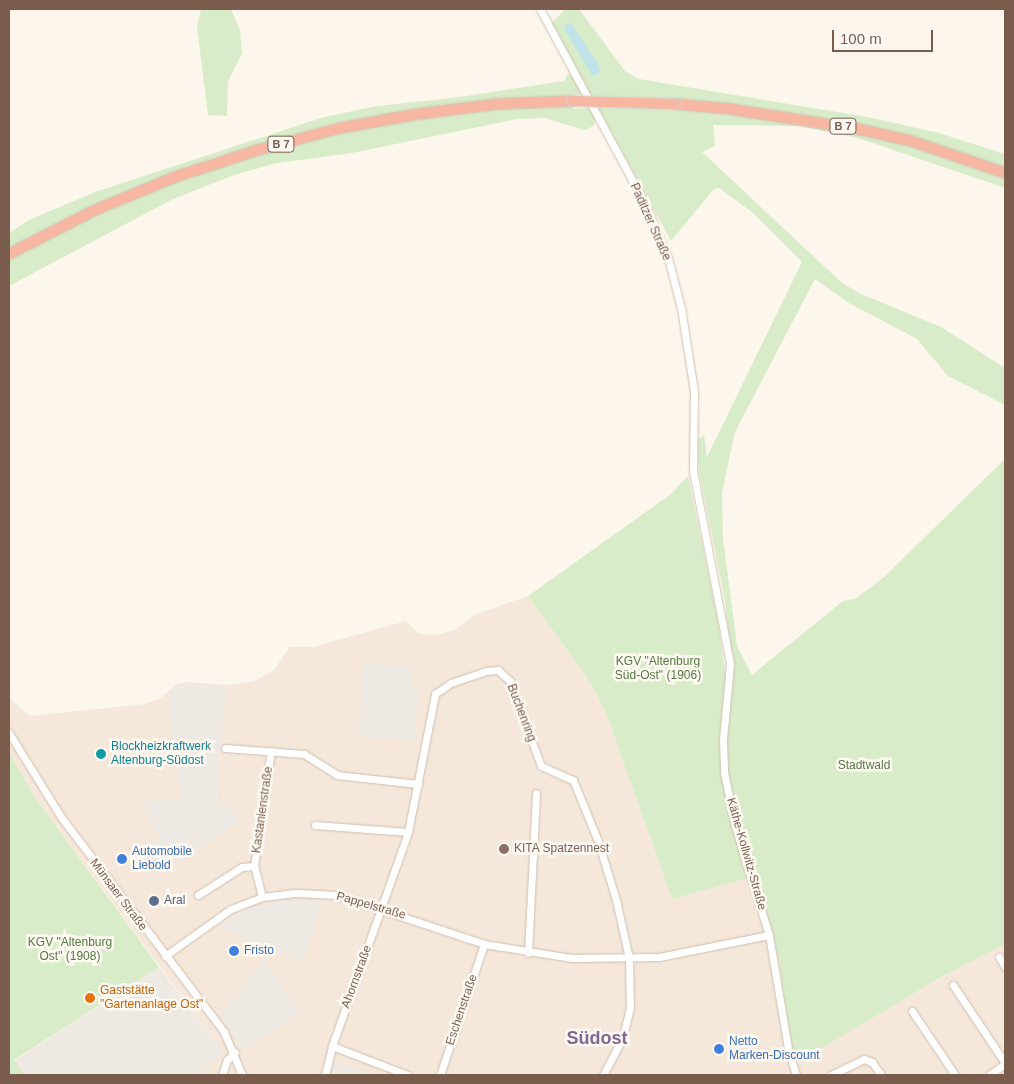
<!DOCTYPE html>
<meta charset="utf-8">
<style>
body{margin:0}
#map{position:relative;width:1014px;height:1084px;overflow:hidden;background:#fdf6ec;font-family:Helvetica,sans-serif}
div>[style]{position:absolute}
.residential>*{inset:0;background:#f5e8da}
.industrial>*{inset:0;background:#efe9e4}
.green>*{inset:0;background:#d8ecc9}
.water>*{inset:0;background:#bfe3e8}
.roads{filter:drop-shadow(0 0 1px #d1beb0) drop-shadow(0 0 1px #d1beb0)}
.minor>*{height:7px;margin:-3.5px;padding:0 3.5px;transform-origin:3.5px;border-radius:3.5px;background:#fff}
.highway>*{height:10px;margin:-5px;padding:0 5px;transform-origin:5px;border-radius:5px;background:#f7b7a3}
.bridges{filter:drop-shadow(0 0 1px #dad1cd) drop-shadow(0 0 1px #dad1cd)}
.highway-bridge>*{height:10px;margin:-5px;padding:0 5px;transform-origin:5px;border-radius:5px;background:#f7b7a3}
.dots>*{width:14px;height:14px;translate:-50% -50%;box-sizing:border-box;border:2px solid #fffaf3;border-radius:50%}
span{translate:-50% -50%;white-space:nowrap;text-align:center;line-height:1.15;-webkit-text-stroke:5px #fffaf3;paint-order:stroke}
.shield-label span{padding:1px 4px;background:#fffaf3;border:1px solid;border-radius:4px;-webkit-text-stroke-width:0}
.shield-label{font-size:11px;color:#7a5c4d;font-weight:700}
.street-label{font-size:12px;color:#7a5c4d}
.park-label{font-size:12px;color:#537a41}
.culture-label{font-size:12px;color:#0d838f}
.left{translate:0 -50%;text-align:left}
.education-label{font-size:12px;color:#785e54}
.shop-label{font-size:12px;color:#366cbe}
.service-label{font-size:12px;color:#4e5e75}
.food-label{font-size:12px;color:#c56008}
.district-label{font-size:18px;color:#846695;font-weight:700}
.frame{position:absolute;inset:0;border:10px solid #7a5c4d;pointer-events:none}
.scale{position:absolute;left:832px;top:30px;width:101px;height:22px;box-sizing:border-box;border:2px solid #7a5c4d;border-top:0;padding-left:6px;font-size:15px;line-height:18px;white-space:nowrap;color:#7a5c4d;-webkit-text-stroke:4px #fffaf3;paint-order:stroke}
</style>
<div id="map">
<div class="residential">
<i style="clip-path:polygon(528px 596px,591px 683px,606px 713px,672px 899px,756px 876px,780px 963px,790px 1047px,864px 1022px,982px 954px,1005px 944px,1005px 1075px,196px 1075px,224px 1053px,34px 796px,9px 752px,9px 698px,30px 716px,145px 704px,159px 699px,169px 691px,180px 799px,140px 803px,239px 821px,227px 804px,216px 803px,226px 685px,254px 681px,273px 671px,290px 647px,313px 647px,406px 621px,418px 633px,434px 635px,455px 630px,474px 615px)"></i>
</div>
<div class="industrial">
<i style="clip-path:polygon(364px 663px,411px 666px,411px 685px,418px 686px,414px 740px,358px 736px)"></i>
<i style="clip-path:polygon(187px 682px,226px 685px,216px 802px,227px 803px,239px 821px,172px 868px,154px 841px,161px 836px,140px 802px,180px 799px,169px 691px,176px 684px)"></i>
<i style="clip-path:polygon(287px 899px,323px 900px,302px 961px,277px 952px,274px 957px,219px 926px,245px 908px)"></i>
<i style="clip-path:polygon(263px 959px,300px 1012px,244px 1050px,219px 1013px,228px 1007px)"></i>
<i style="clip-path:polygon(159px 967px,224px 1053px,196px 1075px,24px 1075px,14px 1061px)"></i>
<i style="clip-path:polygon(334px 1062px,371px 1074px,330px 1075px)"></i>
</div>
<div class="green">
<i style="clip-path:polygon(201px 9px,231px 9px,240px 30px,242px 53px,228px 81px,227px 116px,208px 115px,197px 27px)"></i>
<i style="clip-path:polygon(565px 9px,579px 9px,625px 71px,639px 79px,868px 117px,939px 133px,1005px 154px,1005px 188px,858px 138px,799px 126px,713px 125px,715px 146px,702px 152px,842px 283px,861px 294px,941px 327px,1005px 368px,1005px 405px,948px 376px,917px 339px,849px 303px,815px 279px,735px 432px,722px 493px,723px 538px,737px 646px,752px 675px,843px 601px,855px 599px,883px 578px,1005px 459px,1005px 944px,943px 976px,805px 1058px,790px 1047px,780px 963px,756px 876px,672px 899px,606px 713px,591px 683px,528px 596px,671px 494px,688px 476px,718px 620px,727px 687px,732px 692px,732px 667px,725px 600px,699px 471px,697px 441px,704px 435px,707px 457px,802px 262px,752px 212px,719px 188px,714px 189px,671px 241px,552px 23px)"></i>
<i style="clip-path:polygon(568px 74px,572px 75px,582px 94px,339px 123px,213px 158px,93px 205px,9px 248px,9px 233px,29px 220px,95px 192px,324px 117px,377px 106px,452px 98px,564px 81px)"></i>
<i style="clip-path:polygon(572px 106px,573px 109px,590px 108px,595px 118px,594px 126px,584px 130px,545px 118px,517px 119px,352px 153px,277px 163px,234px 175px,171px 200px,9px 286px,9px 259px,22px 252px,97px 214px,177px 181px,259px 155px,341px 133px,418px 119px,498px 109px)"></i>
<i style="clip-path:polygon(9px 752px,34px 796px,159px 967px,14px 1060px,24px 1075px,9px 1075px)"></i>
</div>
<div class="water">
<i style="clip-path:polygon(571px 23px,598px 64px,600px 72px,596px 75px,592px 75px,564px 29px,565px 25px)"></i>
</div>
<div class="roads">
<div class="minor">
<i style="left:540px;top:9px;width:226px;rotate:61.7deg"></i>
<i style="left:647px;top:208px;width:54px;rotate:67.2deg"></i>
<i style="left:668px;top:258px;width:52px;rotate:75.4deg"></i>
<i style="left:681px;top:308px;width:84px;rotate:81.1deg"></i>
<i style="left:694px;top:391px;width:80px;rotate:90.7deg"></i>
<i style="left:693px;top:471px;width:197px;rotate:79.1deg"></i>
<i style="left:730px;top:664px;width:76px;rotate:95.3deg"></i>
<i style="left:723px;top:740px;width:32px;rotate:88deg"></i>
<i style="left:724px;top:772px;width:55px;rotate:78.5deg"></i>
<i style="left:735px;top:826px;width:114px;rotate:72.7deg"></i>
<i style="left:769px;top:935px;width:116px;rotate:80.5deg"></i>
<i style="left:788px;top:1049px;width:27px;rotate:73deg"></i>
<i style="left:9px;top:733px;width:99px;rotate:58.2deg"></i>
<i style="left:61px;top:817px;width:270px;rotate:52.8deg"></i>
<i style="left:224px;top:1032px;width:47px;rotate:67.3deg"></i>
<i style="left:225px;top:748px;width:79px;rotate:4.3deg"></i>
<i style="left:304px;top:754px;width:39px;rotate:32deg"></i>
<i style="left:337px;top:775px;width:82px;rotate:6.3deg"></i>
<i style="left:315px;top:825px;width:93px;rotate:4.3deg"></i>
<i style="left:198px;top:895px;width:52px;rotate:-32.5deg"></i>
<i style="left:242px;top:867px;width:12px;rotate:-5deg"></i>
<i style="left:262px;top:897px;width:32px;rotate:-104deg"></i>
<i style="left:254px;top:866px;width:116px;rotate:-81.6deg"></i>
<i style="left:528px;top:953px;width:160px;rotate:-87.1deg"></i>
<i style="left:165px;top:956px;width:81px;rotate:-35.5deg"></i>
<i style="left:231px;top:909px;width:33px;rotate:-21deg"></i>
<i style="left:262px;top:897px;width:35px;rotate:-7deg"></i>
<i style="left:297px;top:893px;width:40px;rotate:2.9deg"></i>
<i style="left:337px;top:895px;width:155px;rotate:18.4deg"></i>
<i style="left:484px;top:944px;width:88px;rotate:9.1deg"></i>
<i style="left:571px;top:958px;width:88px;rotate:-0.7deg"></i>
<i style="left:659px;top:957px;width:112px;rotate:-11.3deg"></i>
<i style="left:999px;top:957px;width:12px;rotate:59deg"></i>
<i style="left:953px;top:985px;width:94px;rotate:56.3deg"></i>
<i style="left:912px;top:1011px;width:77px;rotate:56.1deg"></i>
<i style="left:332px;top:1046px;width:81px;rotate:20.9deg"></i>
<i style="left:222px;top:1075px;width:16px;rotate:-72deg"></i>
<i style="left:227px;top:1060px;width:11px;rotate:-45deg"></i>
<i style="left:325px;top:1075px;width:30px;rotate:-76deg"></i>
<i style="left:332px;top:1046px;width:227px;rotate:-70.4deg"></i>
<i style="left:408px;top:832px;width:141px;rotate:-78.9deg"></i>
<i style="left:435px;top:694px;width:19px;rotate:-35deg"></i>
<i style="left:451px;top:683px;width:37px;rotate:-19deg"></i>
<i style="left:486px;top:671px;width:12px;rotate:-5deg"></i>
<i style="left:498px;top:670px;width:16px;rotate:43deg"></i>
<i style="left:510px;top:681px;width:90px;rotate:70deg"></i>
<i style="left:541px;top:766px;width:35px;rotate:24deg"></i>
<i style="left:573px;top:780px;width:66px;rotate:67.7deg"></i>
<i style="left:598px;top:841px;width:62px;rotate:73deg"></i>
<i style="left:616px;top:900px;width:59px;rotate:77.4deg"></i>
<i style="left:629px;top:958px;width:50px;rotate:88.9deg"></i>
<i style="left:630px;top:1008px;width:32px;rotate:104deg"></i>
<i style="left:622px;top:1039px;width:41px;rotate:117.8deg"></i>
<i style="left:440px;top:1075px;width:138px;rotate:-71.4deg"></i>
<i style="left:831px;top:1075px;width:37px;rotate:-26deg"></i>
<i style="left:864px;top:1059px;width:9px;rotate:21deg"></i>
<i style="left:872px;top:1062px;width:16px;rotate:55deg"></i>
<i style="left:989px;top:1075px;width:19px;rotate:-35deg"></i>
</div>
<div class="highway">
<i style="left:675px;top:104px;width:55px;rotate:5.2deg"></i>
<i style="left:730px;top:109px;width:130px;rotate:8.9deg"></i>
<i style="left:858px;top:129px;width:54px;rotate:12.8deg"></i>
<i style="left:911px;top:141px;width:99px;rotate:18.8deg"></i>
<i style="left:9px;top:254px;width:97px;rotate:-27.1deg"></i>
<i style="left:95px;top:210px;width:87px;rotate:-22.4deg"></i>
<i style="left:175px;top:177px;width:87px;rotate:-18deg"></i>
<i style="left:258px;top:150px;width:85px;rotate:-15deg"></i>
<i style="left:340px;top:128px;width:79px;rotate:-10.2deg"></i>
<i style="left:418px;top:114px;width:80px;rotate:-7.2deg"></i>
<i style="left:497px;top:104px;width:75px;rotate:-2.3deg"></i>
</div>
</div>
<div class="bridges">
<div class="highway-bridge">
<i style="left:572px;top:101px;width:103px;rotate:1.7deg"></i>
</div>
</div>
<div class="dots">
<i style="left:101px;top:754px;background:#0f9aa8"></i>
<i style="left:504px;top:849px;background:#8d6e63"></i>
<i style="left:122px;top:859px;background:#3f7fe0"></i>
<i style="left:154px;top:901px;background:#5c6f8a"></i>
<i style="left:234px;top:951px;background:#3f7fe0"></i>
<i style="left:90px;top:998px;background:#e8710a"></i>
<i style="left:719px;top:1049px;background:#3f7fe0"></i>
</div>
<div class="shield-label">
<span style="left:843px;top:126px">B 7</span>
<span style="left:281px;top:144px">B 7</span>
</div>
<div class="street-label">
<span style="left:650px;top:222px;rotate:66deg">Paditzer Straße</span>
<span style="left:521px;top:713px;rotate:69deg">Buchenring</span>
<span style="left:263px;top:810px;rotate:-82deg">Kastanienstraße</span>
<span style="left:746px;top:854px;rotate:74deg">Käthe-Kollwitz-Straße</span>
<span style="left:118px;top:895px;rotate:53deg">Münsaer Straße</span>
<span style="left:371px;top:906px;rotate:16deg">Pappelstraße</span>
<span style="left:357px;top:977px;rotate:-70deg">Ahornstraße</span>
<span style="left:462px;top:1010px;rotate:-71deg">Eschenstraße</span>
</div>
<div class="park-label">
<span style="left:658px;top:669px">KGV "Altenburg<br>Süd-Ost" (1906)</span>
<span style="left:864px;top:766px">Stadtwald</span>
<span style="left:70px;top:950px">KGV "Altenburg<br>Ost" (1908)</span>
</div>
<div class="culture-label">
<span class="left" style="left:111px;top:754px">Blockheizkraftwerk<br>Altenburg-Südost</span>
</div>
<div class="education-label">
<span class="left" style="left:514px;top:849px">KITA Spatzennest</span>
</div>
<div class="shop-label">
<span class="left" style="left:132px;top:859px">Automobile<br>Liebold</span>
<span class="left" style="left:244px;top:951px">Fristo</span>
<span class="left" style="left:729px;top:1049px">Netto<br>Marken-Discount</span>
</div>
<div class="service-label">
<span class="left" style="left:164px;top:901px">Aral</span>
</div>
<div class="food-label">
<span class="left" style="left:100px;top:998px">Gaststätte<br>"Gartenanlage Ost"</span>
</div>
<div class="district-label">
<span style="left:597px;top:1038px">Südost</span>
</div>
<div class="frame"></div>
<div class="scale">100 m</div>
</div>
